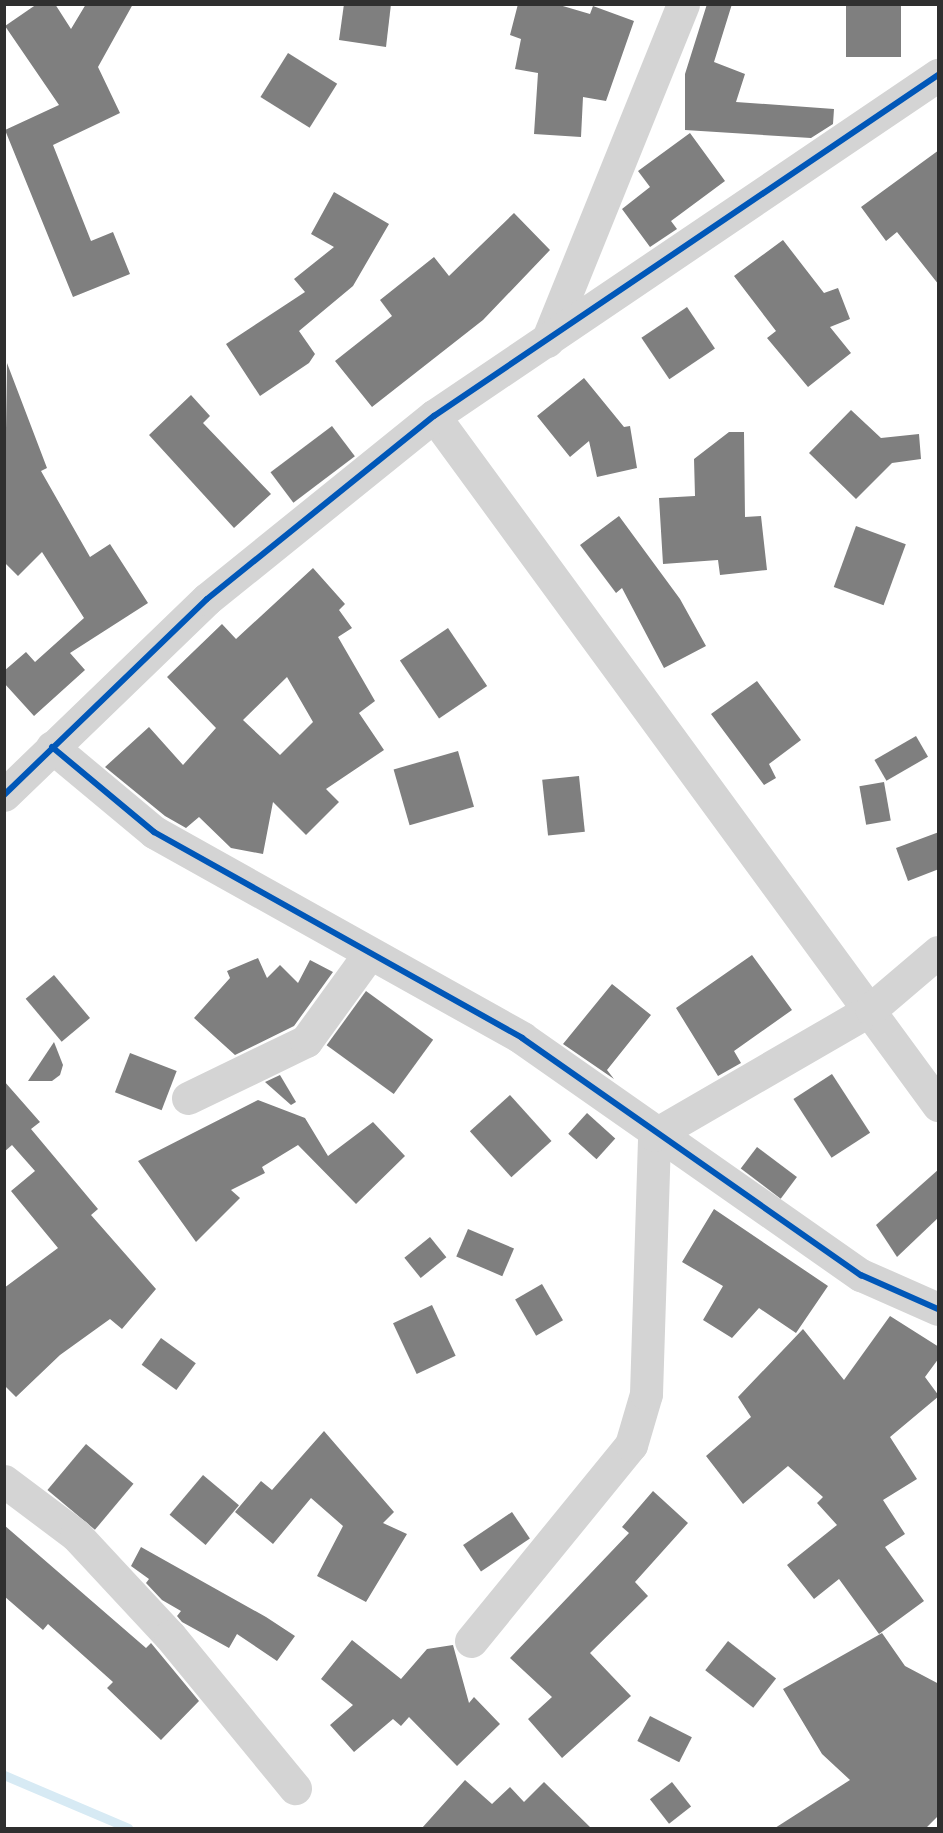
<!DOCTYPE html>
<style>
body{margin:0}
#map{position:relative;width:943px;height:1833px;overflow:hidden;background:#fff;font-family:Mulish,sans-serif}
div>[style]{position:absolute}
.stream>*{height:9px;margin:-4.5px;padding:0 4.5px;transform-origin:4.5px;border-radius:4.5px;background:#d7eaf4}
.building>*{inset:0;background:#7f7f7f;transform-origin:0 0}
.minor>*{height:33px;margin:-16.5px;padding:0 16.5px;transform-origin:16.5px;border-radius:16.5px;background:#d4d4d4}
.cycleway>*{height:6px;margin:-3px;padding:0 3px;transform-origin:3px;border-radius:3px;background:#0057b8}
span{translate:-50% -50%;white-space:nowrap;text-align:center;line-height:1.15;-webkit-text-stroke:6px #fff;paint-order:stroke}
.frame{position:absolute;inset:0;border:6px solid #2f2f2f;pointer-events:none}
</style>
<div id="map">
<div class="stream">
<i style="left:4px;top:1775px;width:135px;rotate:23.1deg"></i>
</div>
<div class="building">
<i style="clip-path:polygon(37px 4px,55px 4px,71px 29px,86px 4px,133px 4px,98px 67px,120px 113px,53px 145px,91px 241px,113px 232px,130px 274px,73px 297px,5px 130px,59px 105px,5px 26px)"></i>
<i style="clip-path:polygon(344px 4px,391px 4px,386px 47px,339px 40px)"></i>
<i style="clip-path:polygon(518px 4px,556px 4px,590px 14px,593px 6px,634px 21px,606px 101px,583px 97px,581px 137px,534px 134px,538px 73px,515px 69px,521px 39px,510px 35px)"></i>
<i style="clip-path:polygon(707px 4px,732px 4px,714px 62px,745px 74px,736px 102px,834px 109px,833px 124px,811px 138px,685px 130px,685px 74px)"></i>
<i style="left:846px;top:4px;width:55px;height:53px"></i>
<i style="left:288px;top:53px;width:58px;height:52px;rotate:32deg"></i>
<i style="clip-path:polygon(690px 133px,725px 181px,671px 221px,677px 229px,650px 247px,622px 209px,650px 187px,638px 171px)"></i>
<i style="clip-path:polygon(939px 150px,939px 285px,897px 232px,886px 241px,861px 207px)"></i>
<i style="clip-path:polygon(334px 192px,389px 224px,353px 286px,299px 331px,315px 354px,309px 363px,260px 396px,226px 344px,305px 292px,294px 279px,334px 247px,311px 234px)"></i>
<i style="clip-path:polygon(514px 213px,550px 250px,483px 320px,372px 407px,335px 361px,392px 316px,380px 300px,434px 257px,449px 276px)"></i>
<i style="clip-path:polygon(783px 240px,824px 293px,838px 288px,850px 319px,830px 327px,851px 353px,808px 387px,767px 338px,776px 331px,734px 276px)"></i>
<i style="left:687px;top:307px;width:50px;height:55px;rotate:56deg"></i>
<i style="clip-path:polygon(7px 363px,47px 468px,41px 471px,90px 557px,110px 544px,148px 603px,70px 653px,85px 670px,34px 716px,4px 683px,4px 671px,26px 652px,35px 662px,84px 618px,42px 552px,18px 576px,4px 562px)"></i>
<i style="clip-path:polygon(584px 378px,624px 427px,630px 426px,637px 468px,597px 477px,589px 441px,570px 457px,537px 416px)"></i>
<i style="clip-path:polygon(191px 395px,210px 416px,203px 423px,271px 494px,234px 528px,149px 435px)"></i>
<i style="clip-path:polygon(851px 410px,881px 438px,919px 434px,921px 459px,892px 463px,856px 499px,809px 453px)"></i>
<i style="left:332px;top:426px;width:38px;height:77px;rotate:53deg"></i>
<i style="clip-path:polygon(729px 432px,744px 432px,745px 517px,761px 516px,767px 570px,720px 575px,718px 560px,663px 564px,659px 498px,695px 496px,694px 459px)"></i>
<i style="clip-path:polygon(619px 516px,680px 599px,706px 646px,664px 668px,622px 588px,616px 593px,580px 545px)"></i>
<i style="left:856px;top:526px;width:53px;height:65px;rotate:20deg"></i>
<i style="clip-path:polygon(evenodd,313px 568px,345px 604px,339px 610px,352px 628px,338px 637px,375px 701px,359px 713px,384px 750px,326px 789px,339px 802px,306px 835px,273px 802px,263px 854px,231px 848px,199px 817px,186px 828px,165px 816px,105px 767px,149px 727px,183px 765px,216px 728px,167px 677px,222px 624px,236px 639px,313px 568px,287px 677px,313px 722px,280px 755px,243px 720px,287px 677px)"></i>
<i style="left:448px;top:628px;width:70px;height:58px;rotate:56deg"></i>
<i style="clip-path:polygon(757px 681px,801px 740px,769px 764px,776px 778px,764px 785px,711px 714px)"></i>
<i style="left:916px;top:736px;width:24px;height:48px;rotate:60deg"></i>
<i style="left:458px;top:751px;width:58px;height:67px;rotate:74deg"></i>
<i style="left:579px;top:776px;width:56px;height:37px;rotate:84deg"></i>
<i style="left:884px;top:782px;width:39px;height:25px;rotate:80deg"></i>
<i style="clip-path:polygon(939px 832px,939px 869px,908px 881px,896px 848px)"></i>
<i style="clip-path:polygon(752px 955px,792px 1010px,734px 1051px,741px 1063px,718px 1076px,676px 1008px)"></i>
<i style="clip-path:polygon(258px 958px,267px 978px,280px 965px,298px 983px,310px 960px,333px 972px,294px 1026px,235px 1055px,194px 1018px,230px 978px,227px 971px)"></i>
<i style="left:54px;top:975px;width:56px;height:37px;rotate:50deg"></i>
<i style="clip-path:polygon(612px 984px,651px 1015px,607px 1070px,614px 1079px,563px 1044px)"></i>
<i style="left:366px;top:991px;width:83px;height:67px;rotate:36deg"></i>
<i style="clip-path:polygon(54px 1042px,63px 1065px,60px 1075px,52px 1081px,28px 1081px)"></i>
<i style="left:130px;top:1053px;width:50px;height:42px;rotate:21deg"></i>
<i style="left:832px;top:1074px;width:70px;height:46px;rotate:57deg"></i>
<i style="clip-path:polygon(280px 1075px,296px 1102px,291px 1105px,265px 1082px)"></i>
<i style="clip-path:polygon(4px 1081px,40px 1122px,31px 1129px,98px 1209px,91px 1215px,156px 1289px,122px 1329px,110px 1319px,60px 1355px,16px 1397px,4px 1385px,4px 1288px,58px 1248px,11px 1191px,35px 1171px,12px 1145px,4px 1152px)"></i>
<i style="left:510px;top:1095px;width:62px;height:54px;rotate:48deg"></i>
<i style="clip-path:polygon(258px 1100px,305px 1118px,328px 1156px,373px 1122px,405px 1156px,356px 1204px,298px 1145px,262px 1167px,265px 1173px,231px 1190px,240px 1198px,196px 1242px,138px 1161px)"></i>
<i style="left:587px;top:1113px;width:38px;height:28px;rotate:42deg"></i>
<i style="left:757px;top:1147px;width:50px;height:27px;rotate:37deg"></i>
<i style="clip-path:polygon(939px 1169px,939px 1217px,897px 1257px,876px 1225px)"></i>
<i style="clip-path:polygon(714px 1209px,828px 1286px,796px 1333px,759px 1308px,732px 1338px,703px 1320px,723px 1286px,682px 1262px)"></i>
<i style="left:468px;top:1229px;width:50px;height:30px;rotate:23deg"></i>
<i style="left:430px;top:1237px;width:26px;height:33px;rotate:51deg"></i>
<i style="left:542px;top:1284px;width:42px;height:31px;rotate:60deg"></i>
<i style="left:432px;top:1305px;width:56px;height:43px;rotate:65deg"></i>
<i style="clip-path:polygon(890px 1316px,939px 1347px,939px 1358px,925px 1377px,939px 1396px,890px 1437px,917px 1479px,883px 1500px,905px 1534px,885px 1547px,924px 1601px,879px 1634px,839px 1579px,814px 1599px,787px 1565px,837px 1525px,817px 1503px,823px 1497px,788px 1466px,743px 1504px,706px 1456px,751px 1417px,738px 1397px,803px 1329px,844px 1380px)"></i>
<i style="left:161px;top:1338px;width:43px;height:33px;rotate:36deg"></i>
<i style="clip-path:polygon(324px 1431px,394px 1512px,383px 1523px,407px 1534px,366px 1602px,317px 1576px,343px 1526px,311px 1498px,273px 1544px,235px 1512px,261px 1481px,272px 1490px)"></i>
<i style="left:86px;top:1444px;width:62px;height:60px;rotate:40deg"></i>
<i style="left:203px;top:1475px;width:47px;height:52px;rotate:40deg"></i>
<i style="clip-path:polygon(653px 1491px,688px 1523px,635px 1582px,648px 1596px,590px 1653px,631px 1696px,562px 1758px,528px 1719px,552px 1697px,510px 1658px,629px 1533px,622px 1527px)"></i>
<i style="left:512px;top:1512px;width:32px;height:59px;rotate:56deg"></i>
<i style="clip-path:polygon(4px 1525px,146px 1648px,151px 1643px,199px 1701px,161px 1740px,107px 1688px,113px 1682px,48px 1624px,43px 1630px,4px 1596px)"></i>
<i style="clip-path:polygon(141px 1547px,266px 1617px,295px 1636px,277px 1661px,237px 1634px,229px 1648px,182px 1622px,177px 1616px,181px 1611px,162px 1600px,146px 1583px,149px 1579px,131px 1566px)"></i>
<i style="clip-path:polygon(882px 1633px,905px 1666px,939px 1684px,939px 1815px,926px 1828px,775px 1828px,850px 1780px,822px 1754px,783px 1689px)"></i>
<i style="clip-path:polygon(352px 1640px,401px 1679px,427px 1649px,453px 1645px,469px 1703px,474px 1697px,500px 1724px,457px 1766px,409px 1717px,401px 1726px,393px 1719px,354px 1752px,330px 1725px,353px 1705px,321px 1679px)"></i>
<i style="left:728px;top:1641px;width:61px;height:37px;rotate:38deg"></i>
<i style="left:650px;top:1716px;width:47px;height:28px;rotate:27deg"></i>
<i style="clip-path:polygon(465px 1780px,492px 1804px,510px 1787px,524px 1802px,544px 1782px,591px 1828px,422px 1828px)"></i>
<i style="left:672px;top:1782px;width:31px;height:28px;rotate:52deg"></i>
</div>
<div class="minor">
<i style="left:547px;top:341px;width:363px;rotate:-68deg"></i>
<i style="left:434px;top:416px;width:854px;rotate:53.81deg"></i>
<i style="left:52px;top:747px;width:133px;rotate:39.8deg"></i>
<i style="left:154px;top:832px;width:422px;rotate:29.2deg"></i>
<i style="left:522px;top:1038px;width:414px;rotate:35deg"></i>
<i style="left:861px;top:1275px;width:84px;rotate:23.8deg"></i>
<i style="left:4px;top:795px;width:282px;rotate:-44deg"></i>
<i style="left:207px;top:599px;width:292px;rotate:-38.9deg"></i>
<i style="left:434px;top:416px;width:609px;rotate:-34.08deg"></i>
<i style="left:188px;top:1098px;width:131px;rotate:-25.8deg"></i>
<i style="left:306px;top:1041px;width:107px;rotate:-54.1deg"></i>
<i style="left:4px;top:1481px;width:90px;rotate:36.9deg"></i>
<i style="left:76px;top:1535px;width:138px;rotate:47.1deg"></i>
<i style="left:170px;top:1636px;width:197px;rotate:50.6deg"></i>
<i style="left:471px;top:1641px;width:253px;rotate:-50.8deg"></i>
<i style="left:631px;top:1445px;width:53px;rotate:-73.6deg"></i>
<i style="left:646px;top:1394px;width:259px;rotate:-88.2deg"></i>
<i style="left:654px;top:1135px;width:251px;rotate:-30.1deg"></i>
<i style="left:871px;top:1009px;width:88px;rotate:-40.4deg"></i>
</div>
<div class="cycleway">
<i style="left:52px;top:747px;width:133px;rotate:39.8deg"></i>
<i style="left:154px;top:832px;width:422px;rotate:29.2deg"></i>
<i style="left:522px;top:1038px;width:414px;rotate:35deg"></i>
<i style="left:861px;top:1275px;width:84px;rotate:23.8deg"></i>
<i style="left:4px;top:795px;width:282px;rotate:-44deg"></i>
<i style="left:207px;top:599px;width:292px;rotate:-38.9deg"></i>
<i style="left:434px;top:416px;width:609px;rotate:-34.08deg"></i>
</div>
<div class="frame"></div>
</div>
